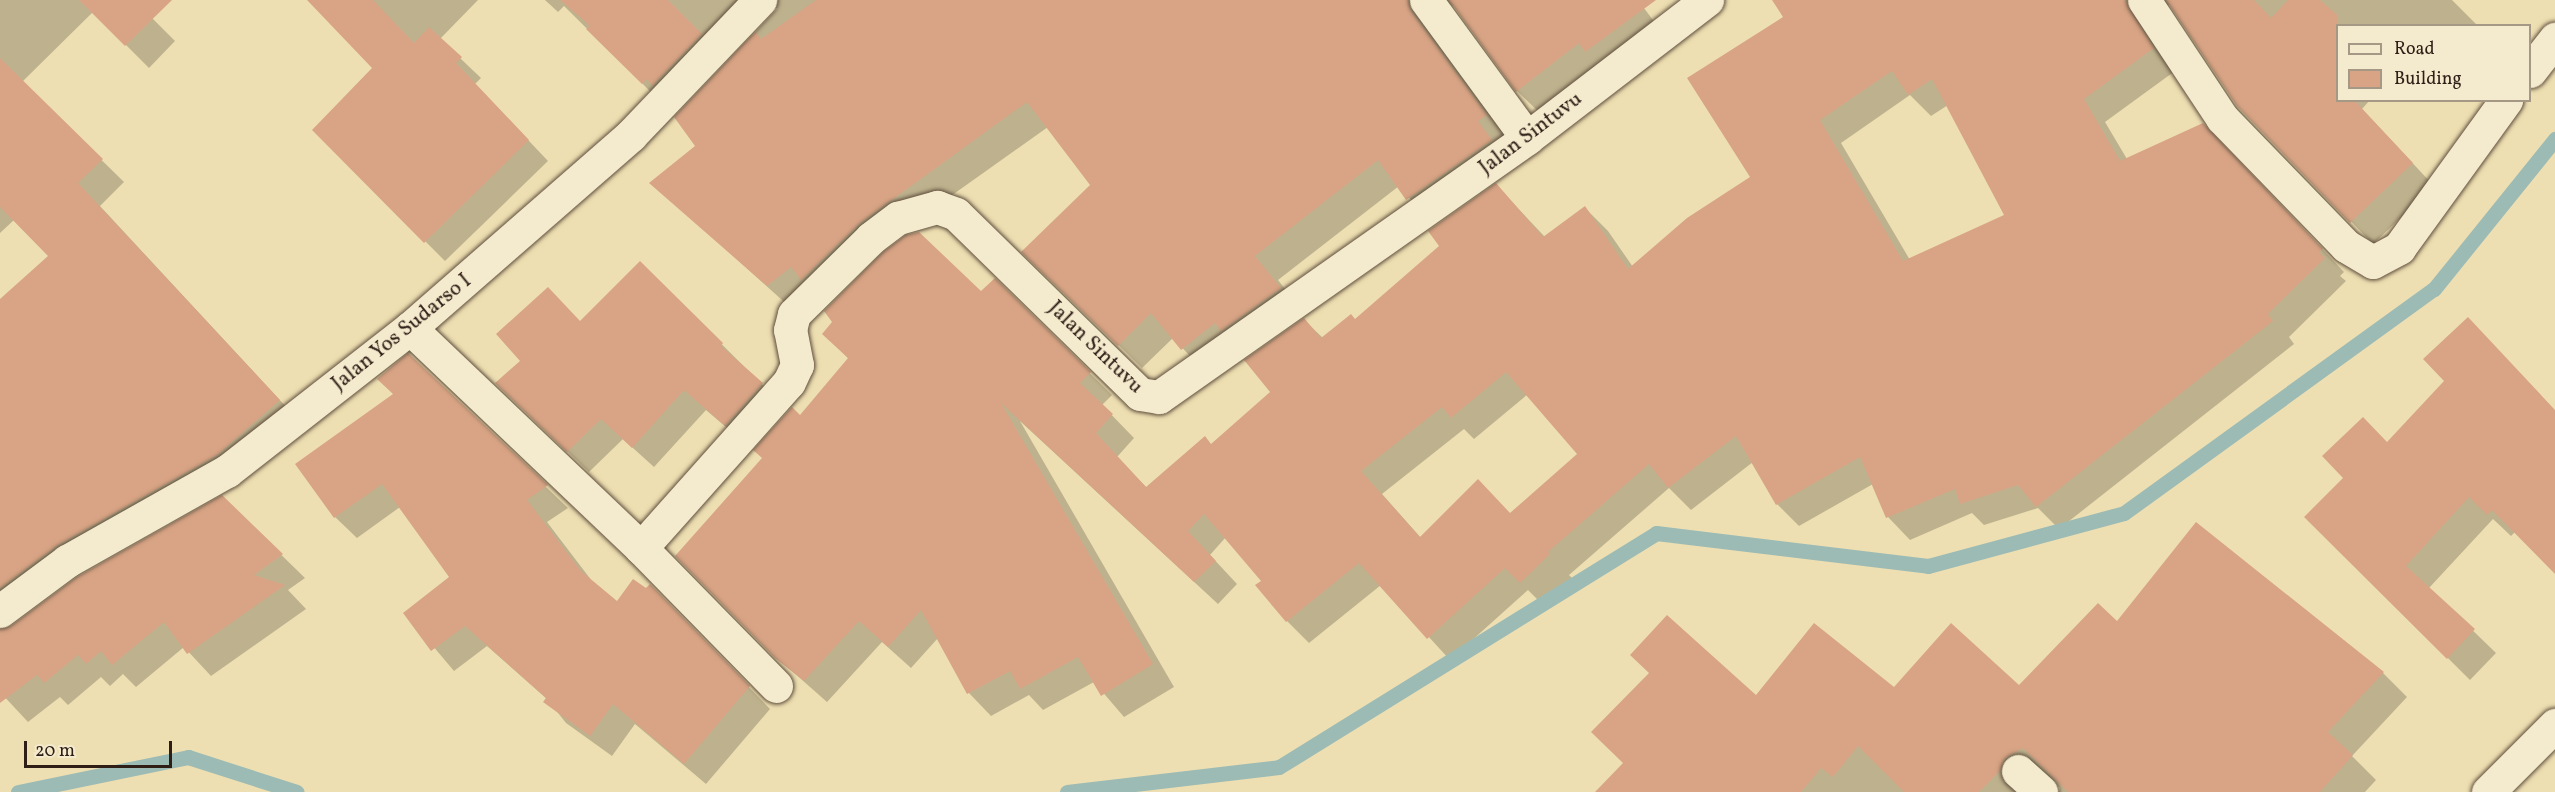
<!DOCTYPE html>
<style>
body{margin:0}
#map{position:relative;width:2555px;height:792px;overflow:hidden;background:#eedfb2;font-family:Vollkorn,serif}
div>[style]{position:absolute}
.shadow>*{inset:0;background:#0003}
.stream>*{height:15px;margin:-7.5px;padding:0 7.5px;transform-origin:7.5px;border-radius:7.5px;background:#9cbbb5}
.building>*{inset:0;background:#d8a485}
.roads{filter:drop-shadow(0 0 2px #5e4e3d) drop-shadow(0 0 2px #5e4e3d)}
.minor>*{height:33px;margin:-16.5px;padding:0 16.5px;transform-origin:16.5px;border-radius:16.5px;background:#f4eacd}
span{translate:-50% -50%;white-space:nowrap;text-align:center;line-height:1.15;-webkit-text-stroke:4.5px #f4eacd;paint-order:stroke}
.street-label{font-size:21px;color:#2e1e16}
.legend{position:absolute;left:2336px;top:24px;width:195px;height:78px;box-sizing:border-box;background:#f4eacd;border:2px solid #a59884;margin:0;padding:8px 10px;list-style:none;font-size:18px;color:#2e1e16}
.legend li{display:flex;align-items:center;gap:12px;height:30px}
.legend b{width:30px;border:2px solid #a59884}
.scale{position:absolute;left:24px;top:741px;width:148px;height:27px;box-sizing:border-box;border:3px solid #2e1e16;border-top:0;padding-left:8px;font-size:18px;line-height:21px;white-space:nowrap;color:#2e1e16;-webkit-text-stroke:4px #f4eacd;paint-order:stroke}
</style>
<div id="map">
<div class="shadow">
<i style="clip-path:polygon(0 0,159px 0,146px 12px,175px 41px,149px 68px,93px 12px,22px 82px,124px 182px,100px 206px,302px 424px,79px 569px,11px 619px,8px 628px,222px 497px,305px 578px,288px 590px,306px 609px,211px 676px,184px 647px,136px 687px,123px 674px,110px 686px,101px 677px,68px 705px,60px 697px,28px 722px,0 692px,0 301px,50px 256px,14px 220px,0 233px)"></i>
<i style="clip-path:polygon(310px 0,478px 0,440px 39px,481px 78px,475px 84px,548px 161px,445px 261px,314px 130px,374px 68px)"></i>
<i style="clip-path:polygon(545px 0,1638px 0,1664px 35px,1541px 114px,1517px 91px,1457px 8px,1449px 4px,1509px 139px,1431px 223px,1399px 186px,1278px 280px,1303px 312px,1206px 373px,1173px 338px,1142px 368px,1024px 252px,1092px 185px,1048px 127px,792px 309px,652px 183px,697px 147px,676px 117px,778px 8px,770px 10px,666px 107px,564px 6px,558px 12px)"></i>
<i style="clip-path:polygon(evenodd,1774px 0,2452px 0,2478px 26px,2338px 26px,2338px 100px,2370px 100px,2362px 109px,2434px 186px,2373px 244px,2238px 105px,2172px 5px,2156px 6px,2175px 71px,2105px 122px,2127px 159px,2225px 147px,2344px 272px,2340px 276px,2346px 281px,2289px 337px,2294px 344px,2059px 529px,2038px 508px,1984px 525px,1972px 513px,1910px 540px,1888px 517px,1873px 484px,1799px 526px,1777px 504px,1753px 462px,1691px 510px,1669px 488px,1569px 575px,1572px 578px,1543px 605px,1528px 590px,1450px 660px,1381px 585px,1309px 643px,1287px 621px,1263px 581px,1226px 537px,1210px 555px,1237px 584px,1218px 604px,1020px 421px,1174px 687px,1124px 717px,1094px 682px,1043px 710px,1029px 695px,991px 716px,969px 693px,938px 638px,911px 668px,882px 642px,827px 702px,776px 657px,800px 417px,849px 359px,824px 334px,981px 294px,995px 280px,1112px 395px,1102px 405px,1134px 438px,1117px 457px,1147px 488px,1212px 445px,1272px 392px,1304px 320px,1323px 338px,1355px 321px,1441px 246px,1496px 185px,1545px 237px,1585px 208px,1608px 231px,1633px 267px,1752px 177px,1785px 18px,1774px 0,1910px 95px,1931px 116px,1948px 105px,2006px 216px,1910px 260px,1841px 143px,1910px 95px,1774px 0,1528px 394px,1580px 454px,1510px 514px,1421px 538px,1382px 494px,1464px 429px,1474px 439px,1528px 394px)"></i>
<i style="clip-path:polygon(640px 263px,783px 405px,747px 445px,706px 410px,654px 467px,623px 439px,589px 472px,518px 404px,581px 323px)"></i>
<i style="clip-path:polygon(408px 355px,568px 508px,547px 522px,595px 585px,617px 603px,650px 586px,770px 709px,706px 784px,635px 724px,612px 756px,566px 723px,547px 699px,487px 646px,454px 671px,405px 613px,451px 578px,400px 507px,357px 538px,335px 517px,395px 394px)"></i>
<i style="clip-path:polygon(2555px 411px,2555px 572px,2515px 532px,2511px 536px,2493px 519px,2429px 588px,2496px 653px,2470px 680px,2306px 517px,2388px 444px)"></i>
<i style="clip-path:polygon(2197px 524px,2383px 673px,2407px 697px,2352px 756px,2376px 780px,2365px 792px,2059px 792px,2060px 788px,2048px 776px,2023px 792px,1597px 792px,1756px 697px,2020px 687px,2117px 623px)"></i>
</div>
<div class="stream">
<i style="left:18px;top:792px;width:174px;rotate:-11.6deg"></i>
<i style="left:188px;top:757px;width:114px;rotate:17.8deg"></i>
<i style="left:1067px;top:792px;width:213px;rotate:-6.7deg"></i>
<i style="left:1279px;top:767px;width:444px;rotate:-31.8deg"></i>
<i style="left:1656px;top:533px;width:274px;rotate:6.9deg"></i>
<i style="left:1928px;top:566px;width:203px;rotate:-15.1deg"></i>
<i style="left:2124px;top:513px;width:382px;rotate:-35.9deg"></i>
<i style="left:2434px;top:289px;width:193px;rotate:-51.1deg"></i>
</div>
<div class="building">
<i style="clip-path:polygon(79px 0,172px 0,125px 46px)"></i>
<i style="clip-path:polygon(307px 0,373px 0,414px 43px,429px 27px,462px 57px,456px 63px,529px 140px,424px 243px,312px 130px,372px 68px)"></i>
<i style="clip-path:polygon(560px 0,668px 0,702px 34px,652px 86px,647px 79px,642px 84px,586px 29px,590px 26px)"></i>
<i style="clip-path:polygon(816px 0,1408px 0,1411px 11px,1487px 115px,1478px 121px,1492px 140px,1406px 200px,1378px 160px,1255px 256px,1281px 288px,1221px 331px,1215px 323px,1181px 350px,1151px 313px,1118px 346px,1021px 252px,1090px 185px,1027px 102px,860px 223px,801px 280px,791px 267px,767px 286px,649px 183px,695px 146px,674px 117px,752px 35px,756px 32px,761px 39px)"></i>
<i style="clip-path:polygon(1449px 0,1656px 0,1585px 52px,1579px 43px,1516px 92px)"></i>
<i style="clip-path:polygon(evenodd,1772px 0,2125px 0,2154px 48px,2084px 99px,2120px 161px,2203px 123px,2323px 249px,2319px 252px,2325px 258px,2268px 314px,2273px 321px,2036px 507px,2018px 485px,1960px 504px,1955px 489px,1886px 518px,1860px 457px,1776px 505px,1736px 436px,1668px 488px,1649px 464px,1548px 552px,1550px 554px,1520px 583px,1505px 568px,1427px 639px,1359px 563px,1286px 622px,1255px 585px,1261px 581px,1204px 514px,1188px 531px,1216px 561px,1194px 582px,1001px 403px,1153px 664px,1101px 696px,1078px 657px,1020px 689px,1010px 671px,967px 694px,921px 610px,888px 647px,859px 621px,804px 681px,775px 658px,675px 556px,762px 458px,753px 450px,792px 407px,800px 415px,848px 358px,822px 334px,832px 322px,824px 311px,883px 252px,906px 235px,919px 232px,981px 291px,995px 278px,1091px 372px,1080px 383px,1113px 414px,1096px 433px,1146px 487px,1205px 436px,1211px 444px,1270px 392px,1244px 360px,1304px 318px,1321px 338px,1351px 314px,1355px 319px,1439px 246px,1428px 231px,1496px 183px,1543px 237px,1585px 206px,1628px 269px,1687px 218px,1750px 177px,1687px 78px,1783px 17px,1772px 0,1892px 71px,1908px 95px,1932px 79px,2004px 215px,1903px 261px,1820px 120px,1892px 71px,1772px 0,1506px 372px,1577px 454px,1510px 513px,1478px 479px,1420px 537px,1361px 471px,1442px 407px,1451px 418px,1506px 372px)"></i>
<i style="clip-path:polygon(2166px 0,2254px 0,2271px 18px,2288px 0,2320px 0,2337px 15px,2337px 100px,2354px 100px,2413px 163px,2350px 223px,2237px 106px)"></i>
<i style="clip-path:polygon(0 58px,103px 159px,78px 183px,280px 400px,217px 455px,58px 545px,0 588px,0 299px,48px 256px,0 207px)"></i>
<i style="clip-path:polygon(640px 261px,723px 343px,721px 346px,763px 383px,725px 426px,684px 390px,632px 448px,601px 419px,567px 452px,495px 383px,520px 361px,496px 334px,548px 287px,580px 321px)"></i>
<i style="clip-path:polygon(2468px 317px,2555px 410px,2555px 574px,2492px 510px,2487px 515px,2469px 497px,2406px 566px,2475px 629px,2447px 659px,2304px 517px,2343px 478px,2322px 456px,2363px 417px,2387px 442px,2444px 381px,2423px 359px)"></i>
<i style="clip-path:polygon(408px 353px,548px 485px,527px 500px,581px 571px,617px 601px,633px 579px,646px 588px,650px 584px,750px 686px,684px 764px,613px 704px,590px 736px,543px 702px,546px 698px,465px 626px,431px 651px,403px 613px,449px 577px,382px 484px,334px 518px,295px 464px,393px 394px,377px 379px)"></i>
<i style="clip-path:polygon(222px 495px,283px 554px,254px 575px,285px 585px,187px 654px,164px 622px,112px 665px,101px 651px,86px 664px,78px 655px,44px 683px,37px 675px,0 703px,0 629px,11px 626px,77px 577px)"></i>
<i style="clip-path:polygon(2196px 522px,2384px 672px,2328px 732px,2353px 755px,2320px 792px,2068px 792px,2023px 748px,2005px 758px,2000px 771px,1979px 792px,1904px 792px,1858px 746px,1833px 777px,1821px 768px,1801px 792px,1595px 792px,1623px 763px,1591px 732px,1649px 673px,1630px 655px,1667px 615px,1756px 695px,1814px 623px,1894px 687px,1951px 623px,2019px 685px,2098px 603px,2117px 621px)"></i>
</div>
<div class="roads">
<div class="minor">
<i style="left:1426px;top:0;width:171px;rotate:53.8deg"></i>
<i style="left:2144px;top:0;width:141px;rotate:56.5deg"></i>
<i style="left:2222px;top:118px;width:178px;rotate:45.9deg"></i>
<i style="left:2346px;top:246px;width:31px;rotate:31deg"></i>
<i style="left:2373px;top:262px;width:30px;rotate:-28deg"></i>
<i style="left:2399px;top:248px;width:183px;rotate:-54.1deg"></i>
<i style="left:2530px;top:71px;width:41px;rotate:-52deg"></i>
<i style="left:410px;top:328px;width:319px;rotate:43.6deg"></i>
<i style="left:641px;top:548px;width:193px;rotate:45.6deg"></i>
<i style="left:641px;top:548px;width:222px;rotate:-48.3deg"></i>
<i style="left:789px;top:382px;width:19px;rotate:-65deg"></i>
<i style="left:797px;top:365px;width:36px;rotate:-101deg"></i>
<i style="left:790px;top:330px;width:16px;rotate:-76deg"></i>
<i style="left:794px;top:314px;width:108px;rotate:-44.6deg"></i>
<i style="left:871px;top:238px;width:34px;rotate:-37deg"></i>
<i style="left:898px;top:218px;width:41px;rotate:-15.8deg"></i>
<i style="left:937px;top:207px;width:20px;rotate:20deg"></i>
<i style="left:956px;top:214px;width:257px;rotate:44.4deg"></i>
<i style="left:1140px;top:394px;width:19px;rotate:9deg"></i>
<i style="left:1159px;top:397px;width:450px;rotate:-35.1deg"></i>
<i style="left:1527px;top:138px;width:227px;rotate:-37.5deg"></i>
<i style="left:0;top:611px;width:84px;rotate:-36.7deg"></i>
<i style="left:67px;top:561px;width:184px;rotate:-29.4deg"></i>
<i style="left:227px;top:471px;width:232px;rotate:-38deg"></i>
<i style="left:410px;top:328px;width:293px;rotate:-41.1deg"></i>
<i style="left:631px;top:135px;width:187px;rotate:-46.3deg"></i>
<i style="left:2018px;top:771px;width:31px;rotate:42deg"></i>
<i style="left:2488px;top:792px;width:95px;rotate:-45deg"></i>
</div>
</div>
<div class="street-label">
<span style="left:1531px;top:134px;rotate:-37deg">Jalan Sintuvu</span>
<span style="left:402px;top:333px;rotate:-39deg">Jalan Yos Sudarso I</span>
<span style="left:1095px;top:348px;rotate:44deg">Jalan Sintuvu</span>
</div>
<ul class="legend">
<li><b style="height:8px;background:#f4eacd"></b>Road</li>
<li><b style="height:16px;background:#d8a485"></b>Building</li>
</ul>
<div class="scale">20 m</div>
</div>
